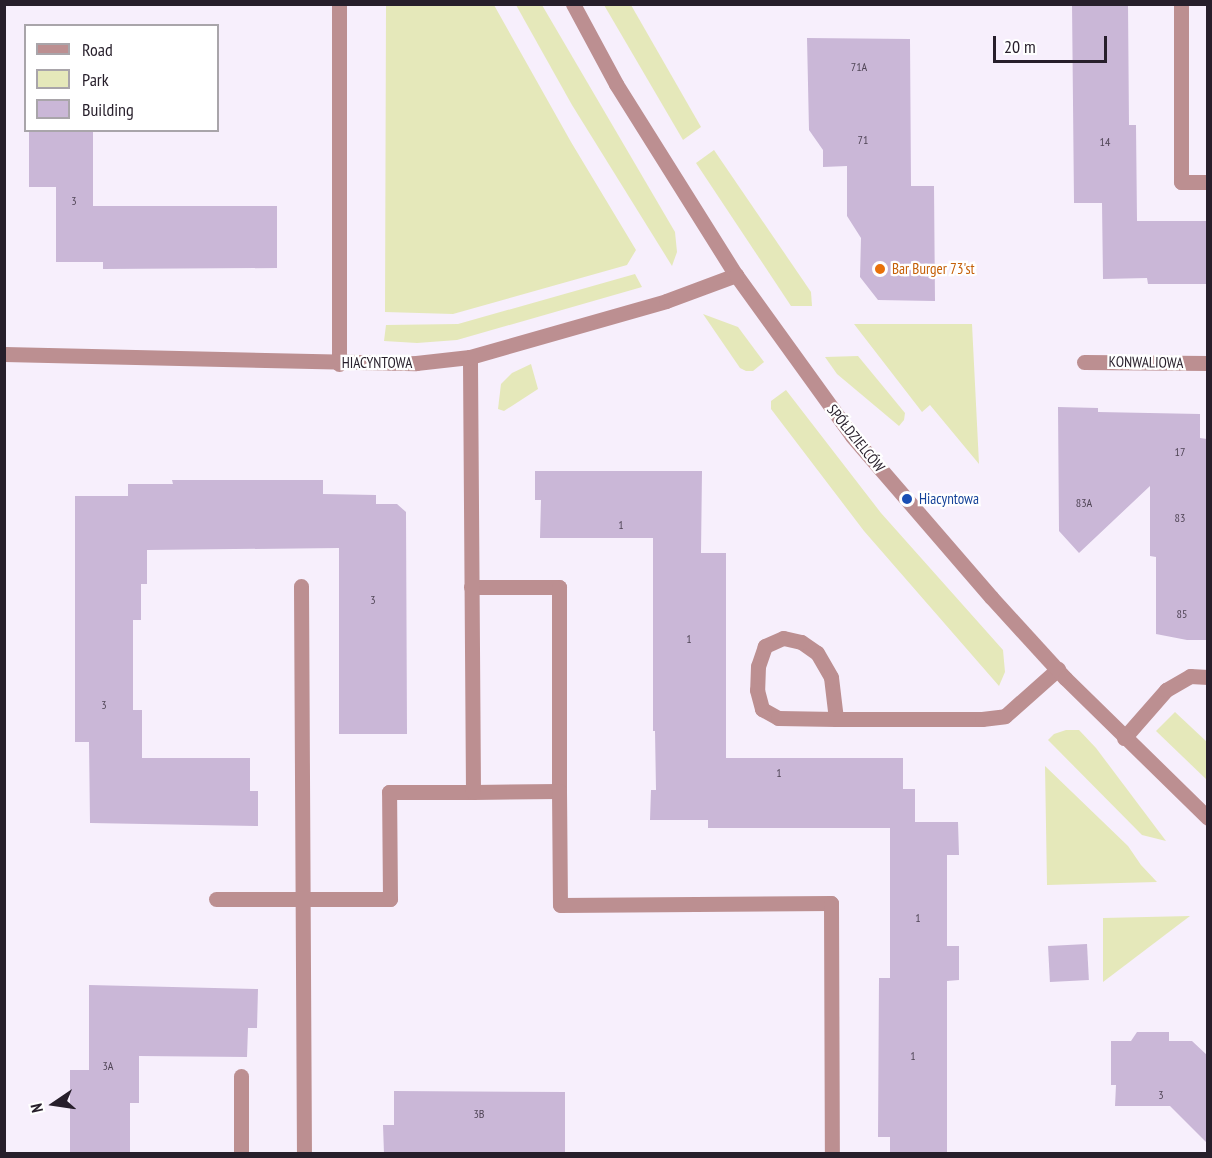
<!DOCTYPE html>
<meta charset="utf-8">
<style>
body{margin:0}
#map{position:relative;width:1212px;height:1158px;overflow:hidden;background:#f7effc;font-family:"PT Sans Narrow",sans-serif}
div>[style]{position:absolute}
.green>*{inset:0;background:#e5e8ba}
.building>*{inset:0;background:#cab7d7;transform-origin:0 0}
.service>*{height:15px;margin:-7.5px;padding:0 7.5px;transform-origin:7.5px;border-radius:7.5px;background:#bc8f91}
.minor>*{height:15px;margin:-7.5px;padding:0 7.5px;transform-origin:7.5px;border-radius:7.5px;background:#bc8f91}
.tertiary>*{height:15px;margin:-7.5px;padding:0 7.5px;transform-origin:7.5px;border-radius:7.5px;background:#bc8f91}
.dots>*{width:16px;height:16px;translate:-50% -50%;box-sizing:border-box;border:3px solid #fff;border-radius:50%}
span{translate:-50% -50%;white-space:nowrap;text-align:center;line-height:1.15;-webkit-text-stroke:4.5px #fff;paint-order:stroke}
.number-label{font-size:12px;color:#504556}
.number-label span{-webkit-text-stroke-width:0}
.food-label{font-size:15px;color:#c56008}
.left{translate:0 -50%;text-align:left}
.street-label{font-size:15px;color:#271f2b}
.transit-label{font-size:15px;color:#164399}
.frame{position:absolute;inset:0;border:6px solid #271f2b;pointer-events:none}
.legend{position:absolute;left:24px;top:24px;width:195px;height:108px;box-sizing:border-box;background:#fff;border:2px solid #a9a5aa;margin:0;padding:8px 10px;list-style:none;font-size:18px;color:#271f2b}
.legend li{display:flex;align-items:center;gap:12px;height:30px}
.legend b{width:30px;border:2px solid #a9a5aa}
.north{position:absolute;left:24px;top:1074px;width:60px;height:60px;-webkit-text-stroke:4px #fff;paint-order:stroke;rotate:257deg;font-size:16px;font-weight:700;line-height:24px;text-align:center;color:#271f2b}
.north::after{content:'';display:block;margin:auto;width:21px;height:27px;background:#271f2b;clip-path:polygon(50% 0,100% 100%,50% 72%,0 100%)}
.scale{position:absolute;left:993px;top:36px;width:114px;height:27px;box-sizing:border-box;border:3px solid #271f2b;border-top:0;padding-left:8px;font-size:18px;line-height:21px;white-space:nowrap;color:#271f2b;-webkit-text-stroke:4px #fff;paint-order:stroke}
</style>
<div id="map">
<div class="green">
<i style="clip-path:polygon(386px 5px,494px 5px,571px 142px,636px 250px,627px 265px,453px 314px,385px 312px)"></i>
<i style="clip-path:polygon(516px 5px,542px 5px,675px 232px,677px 252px,672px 266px,572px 105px)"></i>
<i style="clip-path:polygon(604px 5px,631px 5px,701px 127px,683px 140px)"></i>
<i style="clip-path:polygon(714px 150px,811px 292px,812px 306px,791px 306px,696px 163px)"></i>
<i style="clip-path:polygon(635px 274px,642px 287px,457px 340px,417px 343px,384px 341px,386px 325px,458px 324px)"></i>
<i style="clip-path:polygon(703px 314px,738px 327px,764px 362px,753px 371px,746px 371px,740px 368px)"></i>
<i style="clip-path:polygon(854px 324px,972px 324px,979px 464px,930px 405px,922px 412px)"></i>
<i style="clip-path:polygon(858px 356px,905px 413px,904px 420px,899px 426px,837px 374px,825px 357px)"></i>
<i style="clip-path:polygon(531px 364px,538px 389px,504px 411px,498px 409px,501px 384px,512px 373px)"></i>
<i style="clip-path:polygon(786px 390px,881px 513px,1003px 650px,1005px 672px,999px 686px,864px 531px,771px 409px,771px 401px)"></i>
<i style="clip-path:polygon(1175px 712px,1207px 742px,1207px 780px,1156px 731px)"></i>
<i style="clip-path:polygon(1066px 730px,1079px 730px,1096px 748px,1166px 841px,1142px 835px,1048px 740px,1054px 734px)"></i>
<i style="clip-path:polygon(1045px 766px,1128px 846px,1141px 865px,1157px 882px,1047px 885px)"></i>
<i style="clip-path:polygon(1190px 916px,1103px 982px,1103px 918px)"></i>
</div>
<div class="building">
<i style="clip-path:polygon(1072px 4px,1128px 4px,1129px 125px,1136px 125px,1137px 221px,1208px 221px,1208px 284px,1148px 284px,1147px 278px,1103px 279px,1102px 203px,1074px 203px)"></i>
<i style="clip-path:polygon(807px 38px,910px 39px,911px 186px,934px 186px,935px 301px,878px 300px,860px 277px,861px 238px,847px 216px,847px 166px,823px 167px,823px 150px,809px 130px)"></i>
<i style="clip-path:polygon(29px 130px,93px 130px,93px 206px,277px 206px,277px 268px,103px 269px,103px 262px,56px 262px,56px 187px,29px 187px)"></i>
<i style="clip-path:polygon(1058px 407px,1098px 408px,1098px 412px,1200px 414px,1200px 438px,1207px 439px,1208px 640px,1187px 640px,1156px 634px,1156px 557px,1150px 556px,1150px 486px,1079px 553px,1059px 531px)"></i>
<i style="clip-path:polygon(535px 471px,702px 471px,701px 553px,726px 553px,726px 758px,903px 758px,903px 789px,915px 789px,915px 822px,958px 822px,959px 855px,947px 855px,947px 946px,959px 946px,959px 980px,947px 981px,947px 1154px,890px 1154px,890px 1137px,878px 1137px,879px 978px,890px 978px,890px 828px,708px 828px,708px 820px,650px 820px,651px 790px,656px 790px,655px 731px,653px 731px,653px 538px,540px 538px,541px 500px,535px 500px)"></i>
<i style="clip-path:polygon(172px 480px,323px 480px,323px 494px,376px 495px,376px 504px,397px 504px,406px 512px,407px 734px,339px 734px,339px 548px,147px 550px,147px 584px,141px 584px,141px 620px,133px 620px,133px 710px,142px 710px,142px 758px,250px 758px,250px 791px,258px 791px,258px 826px,90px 823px,89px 742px,75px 742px,75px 496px,128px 496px,128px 484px,173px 484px)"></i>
<i style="left:1087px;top:944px;width:36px;height:39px;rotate:87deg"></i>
<i style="clip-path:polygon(89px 985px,258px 989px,257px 1028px,248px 1028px,247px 1057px,139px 1056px,139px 1103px,130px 1103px,130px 1154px,70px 1154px,70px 1070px,89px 1070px)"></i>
<i style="clip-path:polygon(1137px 1032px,1169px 1032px,1169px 1041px,1192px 1041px,1208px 1056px,1208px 1144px,1170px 1106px,1115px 1106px,1116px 1085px,1111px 1085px,1111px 1041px,1131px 1041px)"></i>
<i style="clip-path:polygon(394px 1091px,565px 1092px,565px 1154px,384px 1154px,383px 1125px,394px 1125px)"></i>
</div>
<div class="service">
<i style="left:1181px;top:4px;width:178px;rotate:90deg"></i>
<i style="left:1181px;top:182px;width:27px"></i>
<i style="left:339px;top:364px;width:360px;rotate:-90deg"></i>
<i style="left:301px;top:586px;width:568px;rotate:89.7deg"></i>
<i style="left:471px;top:587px;width:88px"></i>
<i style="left:559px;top:587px;width:204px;rotate:90deg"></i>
<i style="left:836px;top:719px;width:42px;rotate:-96.8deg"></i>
<i style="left:831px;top:677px;width:28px;rotate:-120deg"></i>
<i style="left:817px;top:653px;width:19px;rotate:-145deg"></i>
<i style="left:801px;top:642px;width:18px;rotate:-167deg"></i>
<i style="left:783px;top:638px;width:20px;rotate:156deg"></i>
<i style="left:765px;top:646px;width:21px;rotate:109deg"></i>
<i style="left:758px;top:666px;width:24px;rotate:92deg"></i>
<i style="left:757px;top:690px;width:20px;rotate:75deg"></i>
<i style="left:762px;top:709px;width:18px;rotate:29deg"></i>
<i style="left:778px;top:718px;width:58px;rotate:1deg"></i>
<i style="left:836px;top:719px;width:146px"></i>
<i style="left:982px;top:719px;width:23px;rotate:-7deg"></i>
<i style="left:1005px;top:716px;width:71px;rotate:-41.6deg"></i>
<i style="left:1124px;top:738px;width:64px;rotate:-48.8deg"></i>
<i style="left:1166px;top:690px;width:28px;rotate:-30deg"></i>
<i style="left:1190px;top:676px;width:18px;rotate:3deg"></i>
<i style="left:473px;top:792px;width:86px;rotate:-0.7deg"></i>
<i style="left:559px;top:791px;width:114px;rotate:89.5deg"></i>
<i style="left:560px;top:905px;width:271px;rotate:-0.4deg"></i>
<i style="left:831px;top:903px;width:251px;rotate:89.8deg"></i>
<i style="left:216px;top:899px;width:174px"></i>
<i style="left:390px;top:899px;width:107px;rotate:-90.5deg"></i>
<i style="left:389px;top:792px;width:84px"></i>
<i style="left:473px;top:792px;width:435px;rotate:-90.4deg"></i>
<i style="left:241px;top:1076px;width:78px;rotate:90deg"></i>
</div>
<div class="minor">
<i style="left:4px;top:354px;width:412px;rotate:1.3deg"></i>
<i style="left:416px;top:363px;width:54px;rotate:-6.3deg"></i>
<i style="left:470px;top:357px;width:204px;rotate:-15.9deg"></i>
<i style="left:666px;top:301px;width:75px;rotate:-20.4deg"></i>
<i style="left:1084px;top:362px;width:124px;rotate:0.5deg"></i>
</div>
<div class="tertiary">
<i style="left:573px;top:4px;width:91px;rotate:61.7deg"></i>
<i style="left:616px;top:84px;width:226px;rotate:57.9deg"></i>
<i style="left:736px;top:275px;width:198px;rotate:54.2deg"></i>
<i style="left:852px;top:436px;width:213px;rotate:49.2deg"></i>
<i style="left:991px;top:597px;width:110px;rotate:47.6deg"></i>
<i style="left:1065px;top:678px;width:200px;rotate:44.4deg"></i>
</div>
<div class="dots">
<i style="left:880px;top:269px;background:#e8710a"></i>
<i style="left:907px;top:499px;background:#1a4fb4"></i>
</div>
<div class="number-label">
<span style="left:859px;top:67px">71A</span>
<span style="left:863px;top:140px">71</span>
<span style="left:1105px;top:142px">14</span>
<span style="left:74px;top:201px">3</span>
<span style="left:1180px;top:452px">17</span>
<span style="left:1084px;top:503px">83A</span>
<span style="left:1180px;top:518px">83</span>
<span style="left:621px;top:525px">1</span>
<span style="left:373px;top:600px">3</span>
<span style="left:1182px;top:614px">85</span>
<span style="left:689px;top:639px">1</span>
<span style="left:104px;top:705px">3</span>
<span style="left:779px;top:773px">1</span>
<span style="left:918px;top:918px">1</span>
<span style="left:913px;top:1056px">1</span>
<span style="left:108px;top:1066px">3A</span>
<span style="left:1161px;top:1095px">3</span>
<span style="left:479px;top:1114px">3B</span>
</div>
<div class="food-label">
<span class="left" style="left:892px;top:269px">Bar Burger 73'st</span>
</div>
<div class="street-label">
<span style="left:1146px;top:362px;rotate:1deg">KONWALIOWA</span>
<span style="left:377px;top:363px">HIACYNTOWA</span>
<span style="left:856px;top:438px;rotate:51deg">SPÓŁDZIELCÓW</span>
</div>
<div class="transit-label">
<span class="left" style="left:919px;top:499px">Hiacyntowa</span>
</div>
<div class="frame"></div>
<ul class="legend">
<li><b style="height:8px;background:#bc8f91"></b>Road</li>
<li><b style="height:16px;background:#e5e8ba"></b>Park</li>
<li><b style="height:16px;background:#cab7d7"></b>Building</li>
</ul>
<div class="north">N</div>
<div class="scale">20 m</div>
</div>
